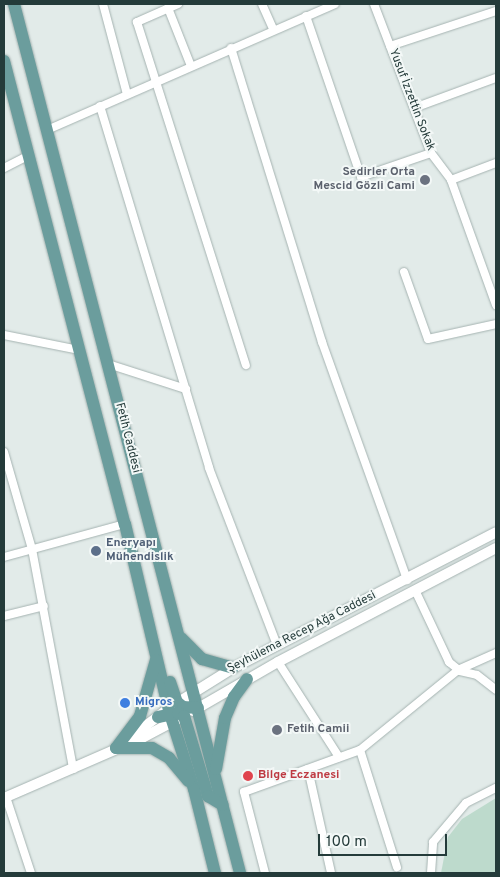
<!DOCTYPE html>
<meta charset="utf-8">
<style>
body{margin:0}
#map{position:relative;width:500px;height:877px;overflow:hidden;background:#e2ebe9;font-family:Overpass,sans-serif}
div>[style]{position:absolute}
.green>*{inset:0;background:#bddacc}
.roads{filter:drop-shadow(0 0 1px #a5b3b1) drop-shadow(0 0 1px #a5b3b1)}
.minor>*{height:8px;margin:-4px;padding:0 4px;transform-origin:4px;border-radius:4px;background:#fff}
.tertiary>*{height:10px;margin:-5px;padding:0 5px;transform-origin:5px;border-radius:5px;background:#fff}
.primary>*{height:12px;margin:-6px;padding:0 6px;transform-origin:6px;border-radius:6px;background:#6b9d9d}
.dots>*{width:14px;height:14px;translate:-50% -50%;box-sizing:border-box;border:2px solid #f3f8f7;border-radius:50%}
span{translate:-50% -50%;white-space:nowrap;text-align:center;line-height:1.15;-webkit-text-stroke:4px #f3f8f7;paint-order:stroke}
.street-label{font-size:12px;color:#243b3a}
.worship-label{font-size:12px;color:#5b616d;font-weight:700}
.right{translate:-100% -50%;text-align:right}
.left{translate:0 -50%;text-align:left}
.service-label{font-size:12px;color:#4e5e75;font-weight:700}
.shop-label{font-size:12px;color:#366cbe;font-weight:700}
.health-label{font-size:12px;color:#be3a42;font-weight:700}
.frame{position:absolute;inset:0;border:5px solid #243b3a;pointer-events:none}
.scale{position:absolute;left:318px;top:834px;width:129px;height:22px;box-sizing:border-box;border:2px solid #243b3a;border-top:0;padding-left:6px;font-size:15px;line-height:18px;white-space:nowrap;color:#243b3a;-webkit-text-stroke:4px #f3f8f7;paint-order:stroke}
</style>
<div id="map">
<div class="green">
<i style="clip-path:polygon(496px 798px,496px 873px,441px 873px,448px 837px,462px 819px)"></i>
</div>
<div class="roads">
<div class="minor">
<i style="left:103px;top:4px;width:93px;rotate:75.1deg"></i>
<i style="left:178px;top:4px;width:45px;rotate:156.3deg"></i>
<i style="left:137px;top:22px;width:360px;rotate:72.4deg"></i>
<i style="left:262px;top:4px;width:27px;rotate:66deg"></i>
<i style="left:374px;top:4px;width:160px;rotate:69.1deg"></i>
<i style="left:431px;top:153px;width:34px;rotate:53deg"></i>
<i style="left:451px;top:180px;width:133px;rotate:70.2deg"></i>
<i style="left:168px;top:8px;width:62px;rotate:68.4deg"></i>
<i style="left:306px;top:16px;width:170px;rotate:71.1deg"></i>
<i style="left:361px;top:177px;width:74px;rotate:-18.9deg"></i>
<i style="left:390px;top:46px;width:112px;rotate:-18.3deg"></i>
<i style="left:231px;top:48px;width:308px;rotate:72.8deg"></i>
<i style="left:322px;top:342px;width:253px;rotate:70.3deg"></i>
<i style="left:100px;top:106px;width:378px;rotate:73.2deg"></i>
<i style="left:209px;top:468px;width:190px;rotate:69deg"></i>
<i style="left:414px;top:108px;width:87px;rotate:-20.1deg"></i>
<i style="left:47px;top:130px;width:314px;rotate:-23.6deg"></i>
<i style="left:4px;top:168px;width:27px;rotate:-27deg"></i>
<i style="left:451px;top:180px;width:48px;rotate:-20.7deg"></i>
<i style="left:404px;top:272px;width:71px;rotate:70.3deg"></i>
<i style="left:428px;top:339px;width:70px;rotate:-12.4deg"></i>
<i style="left:4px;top:335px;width:76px;rotate:11.3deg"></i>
<i style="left:108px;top:364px;width:82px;rotate:17.8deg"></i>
<i style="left:4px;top:452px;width:101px;rotate:73.9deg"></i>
<i style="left:32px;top:549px;width:224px;rotate:79.4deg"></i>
<i style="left:4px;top:557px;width:125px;rotate:-15.3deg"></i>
<i style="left:415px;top:590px;width:80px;rotate:64.7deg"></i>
<i style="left:449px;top:662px;width:14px;rotate:39deg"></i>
<i style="left:460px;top:671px;width:17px;rotate:13deg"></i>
<i style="left:477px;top:675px;width:24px;rotate:38deg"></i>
<i style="left:4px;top:616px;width:41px;rotate:-14deg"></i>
<i style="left:278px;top:662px;width:113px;rotate:57.3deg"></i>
<i style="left:360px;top:750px;width:123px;rotate:72.5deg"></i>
<i style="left:308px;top:769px;width:107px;rotate:77.5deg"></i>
<i style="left:6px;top:797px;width:80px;rotate:71.8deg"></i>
<i style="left:265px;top:873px;width:84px;rotate:-104.5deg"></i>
<i style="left:244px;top:792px;width:123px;rotate:-19.9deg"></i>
<i style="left:360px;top:750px;width:127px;rotate:-39.2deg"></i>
<i style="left:458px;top:670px;width:42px;rotate:-24.1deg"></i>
<i style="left:431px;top:873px;width:31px;rotate:-86deg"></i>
<i style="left:433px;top:842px;width:51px;rotate:-49.8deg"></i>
<i style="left:466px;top:803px;width:34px;rotate:-27deg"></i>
</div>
<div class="tertiary">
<i style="left:193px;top:711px;width:98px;rotate:-30deg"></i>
<i style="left:278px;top:662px;width:246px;rotate:-27.6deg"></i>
<i style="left:127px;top:740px;width:53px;rotate:-37.3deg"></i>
<i style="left:169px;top:708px;width:75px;rotate:-32deg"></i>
<i style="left:233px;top:668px;width:296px;rotate:-27.3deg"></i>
<i style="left:4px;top:798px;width:150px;rotate:-23.5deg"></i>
<i style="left:142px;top:738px;width:41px;rotate:-27.8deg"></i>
</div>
<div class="primary">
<i style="left:14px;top:4px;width:898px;rotate:75.42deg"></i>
<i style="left:4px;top:61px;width:479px;rotate:75.4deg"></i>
<i style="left:125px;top:524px;width:195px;rotate:76.7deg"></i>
<i style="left:170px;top:714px;width:79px;rotate:72.3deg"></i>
<i style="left:194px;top:789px;width:87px;rotate:76deg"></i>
<i style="left:181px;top:638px;width:30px;rotate:45deg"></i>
<i style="left:202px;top:659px;width:32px;rotate:16deg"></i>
<i style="left:170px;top:682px;width:21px;rotate:71deg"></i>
<i style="left:177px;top:702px;width:8px;rotate:40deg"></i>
<i style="left:183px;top:707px;width:15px;rotate:4deg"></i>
<i style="left:158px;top:717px;width:20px;rotate:-11deg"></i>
<i style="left:178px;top:713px;width:7px;rotate:27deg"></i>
<i style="left:184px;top:716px;width:84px;rotate:73.3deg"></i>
<i style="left:208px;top:796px;width:17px;rotate:31deg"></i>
<i style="left:116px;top:748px;width:40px;rotate:-53deg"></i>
<i style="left:140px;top:716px;width:58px;rotate:-74.1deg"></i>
<i style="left:116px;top:748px;width:36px"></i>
<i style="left:152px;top:748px;width:20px;rotate:30deg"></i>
<i style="left:169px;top:758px;width:30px;rotate:50deg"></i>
<i style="left:216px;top:769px;width:52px;rotate:-80deg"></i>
<i style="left:225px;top:718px;width:23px;rotate:-67deg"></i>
<i style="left:234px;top:697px;width:22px;rotate:-54deg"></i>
</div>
</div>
<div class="dots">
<i style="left:425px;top:180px;background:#6b7280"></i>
<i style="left:96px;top:551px;background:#5c6f8a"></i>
<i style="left:125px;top:703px;background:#3f7fe0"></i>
<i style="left:277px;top:730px;background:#6b7280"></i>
<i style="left:248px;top:776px;background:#e0444e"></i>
</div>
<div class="street-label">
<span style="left:411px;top:100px;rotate:69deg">Yusuf İzzettin Sokak</span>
<span style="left:127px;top:438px;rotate:76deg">Fetih Caddesi</span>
<span style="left:302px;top:633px;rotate:-27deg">Şeyhülema Recep Ağa Caddesi</span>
</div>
<div class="worship-label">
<span class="right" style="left:415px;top:180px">Sedirler Orta<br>Mescid Gözli Cami</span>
<span class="left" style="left:287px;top:730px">Fetih Camii</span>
</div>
<div class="service-label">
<span class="left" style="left:106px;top:551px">Eneryapı<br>Mühendislik</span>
</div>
<div class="shop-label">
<span class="left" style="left:135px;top:703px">Migros</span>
</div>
<div class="health-label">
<span class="left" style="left:258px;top:776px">Bilge Eczanesi</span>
</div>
<div class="frame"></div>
<div class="scale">100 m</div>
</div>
